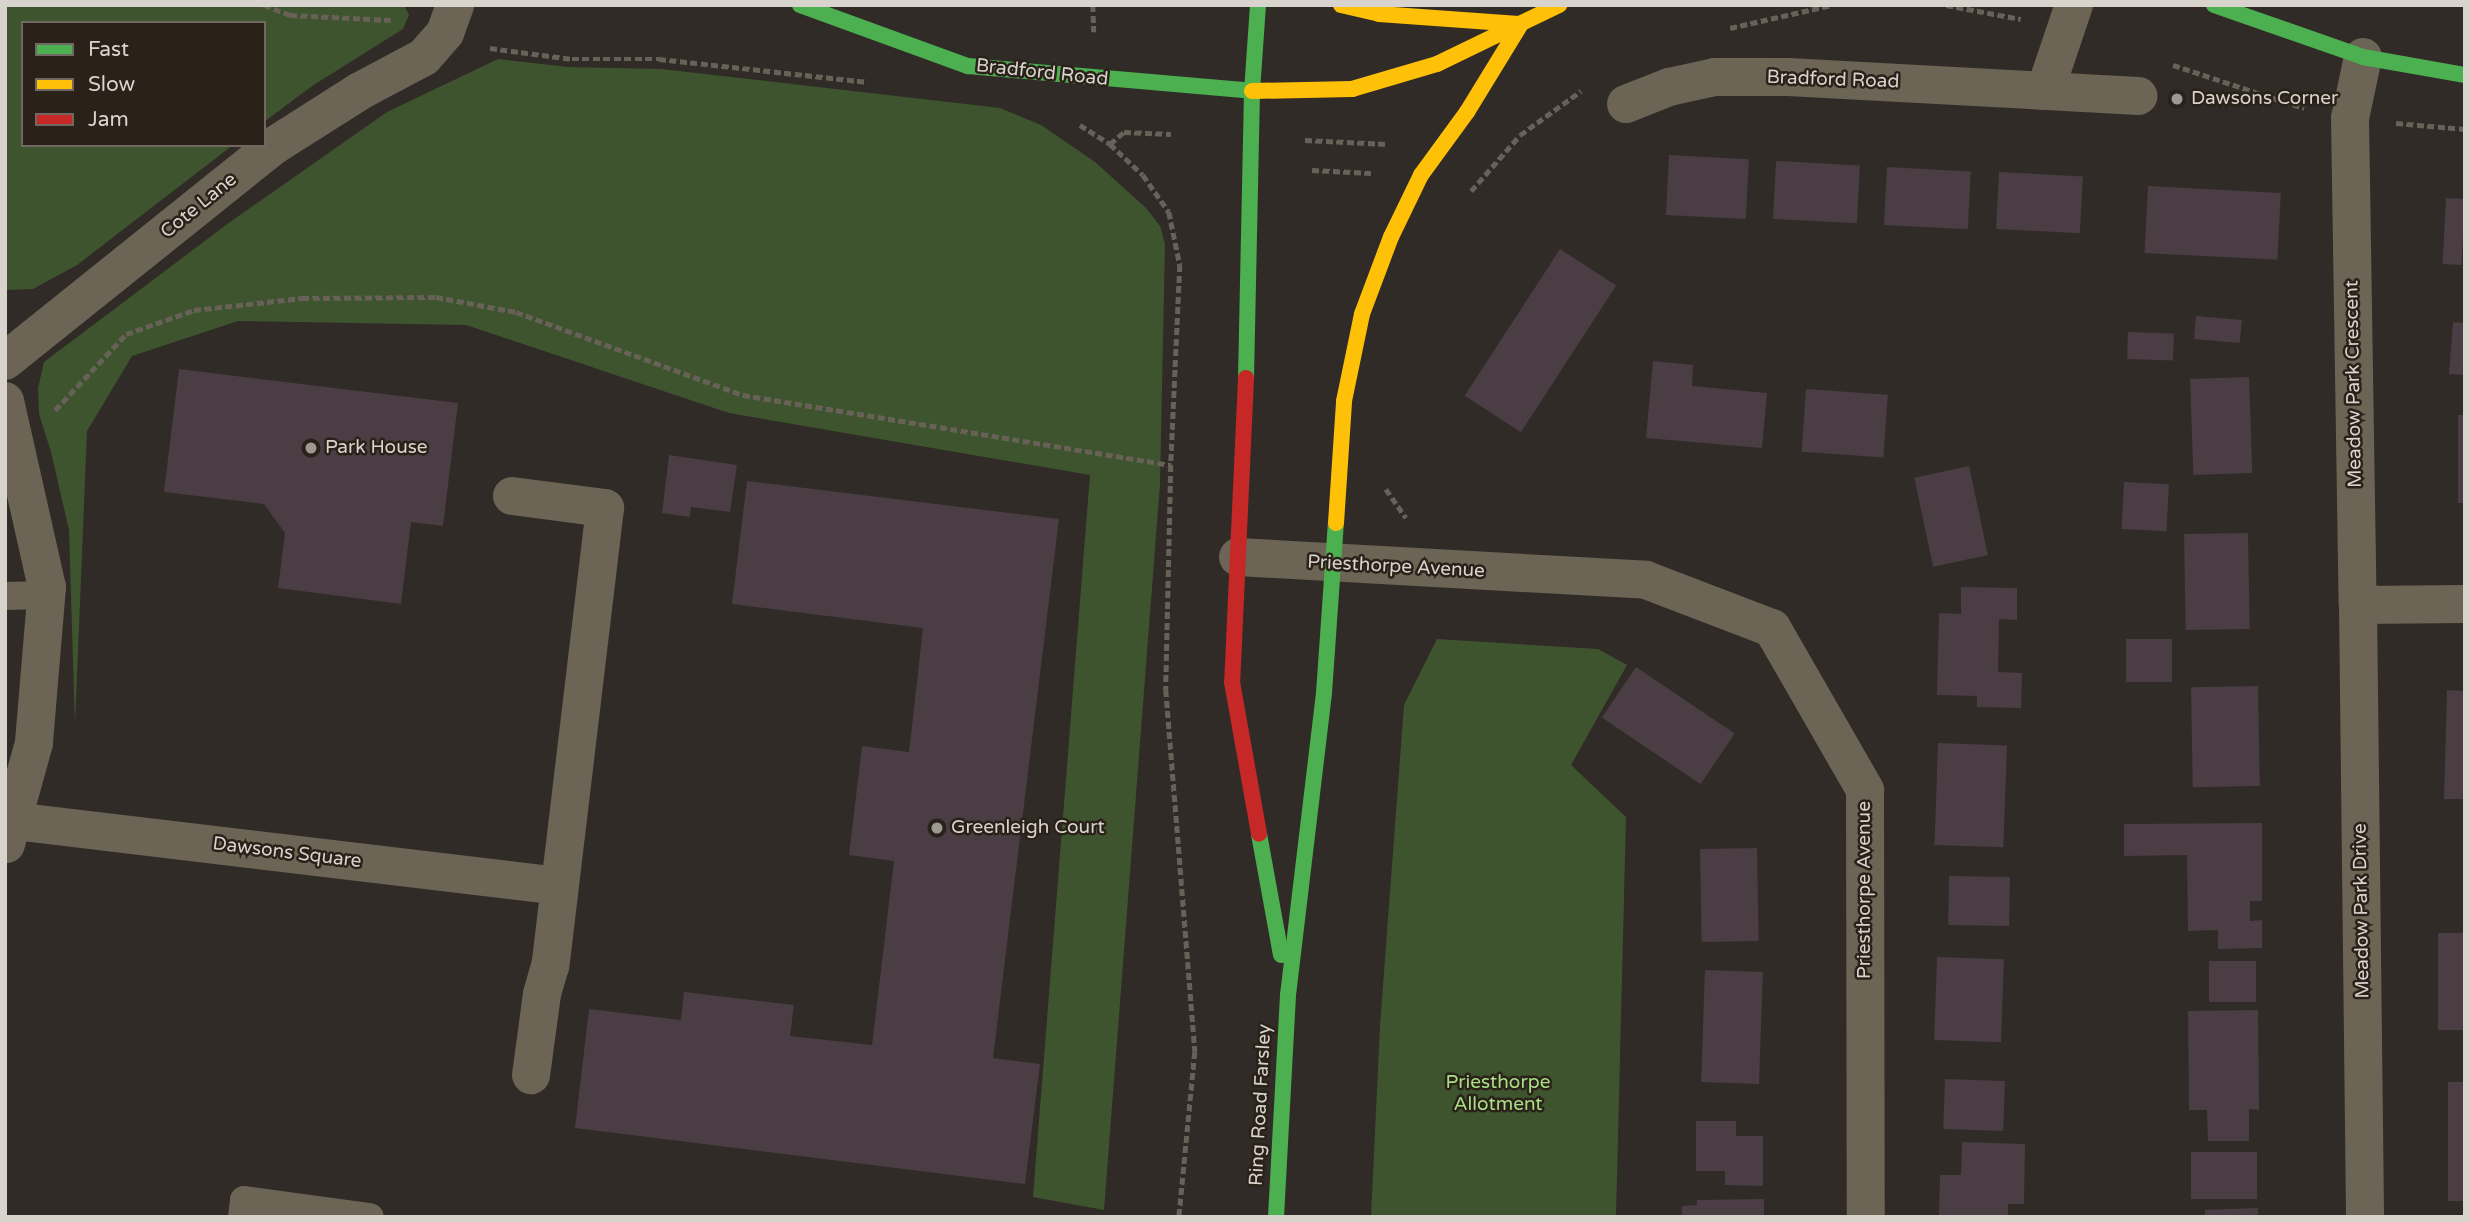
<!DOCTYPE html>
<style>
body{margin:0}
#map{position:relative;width:2470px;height:1222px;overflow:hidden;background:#302b27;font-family:"Varela Round",sans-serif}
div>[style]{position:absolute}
.green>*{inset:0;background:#3e542e}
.building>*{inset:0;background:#4a3d43;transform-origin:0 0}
.path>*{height:4.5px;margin-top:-2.25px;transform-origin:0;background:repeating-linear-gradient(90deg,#676158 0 7px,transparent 0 10.5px)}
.lane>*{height:28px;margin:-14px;padding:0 14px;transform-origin:14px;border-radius:14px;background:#6c6455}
.street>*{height:38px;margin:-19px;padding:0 19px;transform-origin:19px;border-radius:19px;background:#6c6455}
.fast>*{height:16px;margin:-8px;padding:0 8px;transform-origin:8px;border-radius:8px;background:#4caf50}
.slow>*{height:16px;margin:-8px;padding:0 8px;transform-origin:8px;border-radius:8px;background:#ffc107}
.jam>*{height:16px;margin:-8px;padding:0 8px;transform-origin:8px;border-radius:8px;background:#c62828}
.dots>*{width:19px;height:19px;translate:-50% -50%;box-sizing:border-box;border:4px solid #2a2119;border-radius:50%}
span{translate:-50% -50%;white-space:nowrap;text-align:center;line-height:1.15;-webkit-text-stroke:5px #2a2119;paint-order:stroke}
.street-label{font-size:19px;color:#d9d3ce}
.poi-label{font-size:19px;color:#d9d3ce}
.left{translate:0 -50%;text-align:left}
.park-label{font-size:19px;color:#a8df85}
.frame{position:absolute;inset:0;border:7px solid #d9d3ce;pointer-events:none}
.legend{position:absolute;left:21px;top:21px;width:245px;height:126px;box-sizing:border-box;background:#2a2119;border:2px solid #706861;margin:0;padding:9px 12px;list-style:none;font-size:21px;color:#d9d3ce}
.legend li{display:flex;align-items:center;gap:14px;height:35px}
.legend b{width:35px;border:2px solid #706861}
</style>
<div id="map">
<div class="green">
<i style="clip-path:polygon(5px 5px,404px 5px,409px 15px,403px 29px,312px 86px,264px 122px,264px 23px,23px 23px,23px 145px,233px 145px,77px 265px,33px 289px,7px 290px)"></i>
<i style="clip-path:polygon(498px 59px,568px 67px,661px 69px,1000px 108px,1041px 125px,1095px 162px,1146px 208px,1160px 226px,1165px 244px,1160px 484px,1104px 1210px,1033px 1197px,1090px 475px,729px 413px,466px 325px,238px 321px,132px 356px,87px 431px,75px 725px,69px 530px,51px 452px,39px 414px,38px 388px,44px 362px,230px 222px,387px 112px)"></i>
<i style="clip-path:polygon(1437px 639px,1598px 649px,1627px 665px,1571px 765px,1626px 817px,1616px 1217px,1371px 1217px,1380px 1026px,1404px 705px)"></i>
</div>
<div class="building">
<i style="left:1669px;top:155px;width:80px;height:60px;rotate:3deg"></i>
<i style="left:1776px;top:161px;width:84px;height:58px;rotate:3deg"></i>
<i style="left:1887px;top:167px;width:84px;height:58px;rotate:3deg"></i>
<i style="left:1999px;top:172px;width:84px;height:57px;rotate:3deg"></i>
<i style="left:2148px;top:186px;width:133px;height:67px;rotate:3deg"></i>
<i style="left:2446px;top:198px;width:19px;height:66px;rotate:3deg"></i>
<i style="left:1560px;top:249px;width:67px;height:175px;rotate:33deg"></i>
<i style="left:2196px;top:316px;width:46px;height:23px;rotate:5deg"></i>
<i style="clip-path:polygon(2453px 322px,2465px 323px,2465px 375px,2449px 374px)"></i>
<i style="left:2128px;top:332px;width:46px;height:27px;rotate:2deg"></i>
<i style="clip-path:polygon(1653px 361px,1693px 365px,1692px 386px,1767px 393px,1762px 448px,1646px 438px)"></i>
<i style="clip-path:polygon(179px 369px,458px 403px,443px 526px,411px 522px,401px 604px,278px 588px,285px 533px,264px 504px,164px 492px)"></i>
<i style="left:2249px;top:377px;width:96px;height:59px;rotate:88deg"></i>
<i style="left:1806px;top:389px;width:82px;height:63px;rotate:4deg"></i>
<i style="left:2458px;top:415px;width:7px;height:88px"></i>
<i style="clip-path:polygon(669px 455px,737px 465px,730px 512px,691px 507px,690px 517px,662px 513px)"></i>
<i style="left:1969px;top:466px;width:91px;height:56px;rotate:78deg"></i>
<i style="clip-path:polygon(747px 481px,1059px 519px,993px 1058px,1040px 1064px,1025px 1184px,575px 1128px,589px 1009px,681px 1020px,684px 992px,794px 1005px,790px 1036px,872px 1045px,894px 861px,849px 855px,862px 746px,909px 752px,923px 628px,732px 604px)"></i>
<i style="left:2124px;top:482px;width:45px;height:47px;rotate:3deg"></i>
<i style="left:2248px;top:533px;width:96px;height:64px;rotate:89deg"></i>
<i style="clip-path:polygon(1961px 587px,2017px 588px,2017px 620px,1999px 619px,1998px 672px,2022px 673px,2021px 708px,1977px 707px,1977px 696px,1937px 695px,1939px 613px,1961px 614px)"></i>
<i style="left:2126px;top:639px;width:46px;height:43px"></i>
<i style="left:1636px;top:667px;width:119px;height:61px;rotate:34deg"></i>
<i style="left:2258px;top:686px;width:100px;height:67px;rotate:89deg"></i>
<i style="clip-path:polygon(2447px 690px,2465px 691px,2465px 799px,2444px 799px)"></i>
<i style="left:1938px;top:743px;width:69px;height:102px;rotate:2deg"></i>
<i style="clip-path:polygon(2262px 823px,2262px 901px,2250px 901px,2250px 921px,2262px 920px,2262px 948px,2218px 949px,2218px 930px,2188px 931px,2187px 855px,2124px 856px,2124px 824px)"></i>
<i style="left:1757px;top:848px;width:93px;height:57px;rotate:89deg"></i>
<i style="left:1949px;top:876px;width:61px;height:49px;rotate:1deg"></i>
<i style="left:2465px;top:933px;width:97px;height:27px;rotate:90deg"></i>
<i style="left:1937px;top:957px;width:67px;height:83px;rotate:2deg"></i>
<i style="left:2209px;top:961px;width:47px;height:41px"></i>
<i style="left:1705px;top:970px;width:58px;height:112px;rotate:2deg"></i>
<i style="clip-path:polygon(2258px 1010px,2259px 1110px,2249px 1109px,2249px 1141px,2208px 1141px,2207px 1110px,2189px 1110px,2188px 1011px)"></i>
<i style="left:1945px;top:1079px;width:60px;height:50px;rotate:2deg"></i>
<i style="left:2465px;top:1082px;width:119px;height:17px;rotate:90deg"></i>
<i style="clip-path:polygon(1696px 1121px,1736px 1121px,1736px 1136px,1763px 1136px,1763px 1186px,1725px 1185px,1725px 1171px,1696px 1171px)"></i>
<i style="clip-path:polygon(1962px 1142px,2025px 1144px,2024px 1204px,2008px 1204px,2008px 1217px,1939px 1217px,1940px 1175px,1961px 1175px)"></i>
<i style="left:2257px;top:1152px;width:47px;height:66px;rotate:90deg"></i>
<i style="clip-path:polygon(1764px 1199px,1764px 1217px,1682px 1217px,1682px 1206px,1697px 1205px,1697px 1200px)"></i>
<i style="clip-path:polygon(2258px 1208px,2258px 1217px,2205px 1217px,2205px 1210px)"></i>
</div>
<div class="path">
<i style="left:264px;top:5px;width:28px;rotate:21deg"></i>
<i style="left:290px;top:15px;width:101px;rotate:2.8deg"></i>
<i style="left:1093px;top:5px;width:27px;rotate:88deg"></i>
<i style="left:1946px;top:5px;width:76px;rotate:10.6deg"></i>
<i style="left:1730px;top:28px;width:104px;rotate:-12.8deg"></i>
<i style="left:490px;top:48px;width:83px;rotate:7.6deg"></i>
<i style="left:572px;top:59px;width:87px"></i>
<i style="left:659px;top:59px;width:210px;rotate:6.3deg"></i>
<i style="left:2173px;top:65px;width:138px;rotate:18.2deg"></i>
<i style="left:2396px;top:123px;width:69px;rotate:5deg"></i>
<i style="left:1080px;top:125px;width:36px;rotate:32deg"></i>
<i style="left:1110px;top:144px;width:45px;rotate:43.2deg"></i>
<i style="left:1143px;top:175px;width:45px;rotate:54.9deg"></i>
<i style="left:1169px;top:212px;width:54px;rotate:78.3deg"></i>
<i style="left:1180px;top:265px;width:200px;rotate:92.6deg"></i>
<i style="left:1171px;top:465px;width:225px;rotate:91.3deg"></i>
<i style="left:1166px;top:690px;width:363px;rotate:85.4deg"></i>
<i style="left:1195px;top:1052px;width:166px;rotate:95.5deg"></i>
<i style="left:1305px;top:140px;width:82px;rotate:2.8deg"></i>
<i style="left:1110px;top:144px;width:18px;rotate:-41deg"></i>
<i style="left:1124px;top:132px;width:47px;rotate:2.4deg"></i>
<i style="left:1312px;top:170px;width:59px;rotate:2.9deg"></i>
<i style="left:1471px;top:191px;width:74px;rotate:-48.8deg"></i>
<i style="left:1520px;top:135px;width:75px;rotate:-35.8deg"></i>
<i style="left:55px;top:410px;width:104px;rotate:-46.9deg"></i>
<i style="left:126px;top:334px;width:72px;rotate:-19.4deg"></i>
<i style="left:194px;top:310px;width:109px;rotate:-6.3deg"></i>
<i style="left:302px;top:298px;width:134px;rotate:-0.4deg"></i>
<i style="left:436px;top:297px;width:81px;rotate:10.6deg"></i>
<i style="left:516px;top:312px;width:242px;rotate:20.1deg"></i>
<i style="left:743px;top:395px;width:434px;rotate:9.3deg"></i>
<i style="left:1386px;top:489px;width:35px;rotate:55deg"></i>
</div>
<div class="lane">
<i style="left:5px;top:596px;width:41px;rotate:-1.4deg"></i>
<i style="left:242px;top:1217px;width:17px;rotate:-83deg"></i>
<i style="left:244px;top:1200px;width:127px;rotate:7.7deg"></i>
</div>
<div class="street">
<i style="left:2363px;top:57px;width:62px;rotate:102deg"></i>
<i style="left:2350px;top:118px;width:487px;rotate:89.1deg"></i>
<i style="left:2358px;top:605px;width:107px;rotate:-0.5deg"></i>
<i style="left:2045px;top:91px;width:91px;rotate:-71.4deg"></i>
<i style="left:1626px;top:104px;width:46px;rotate:-21.6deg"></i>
<i style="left:1669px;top:87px;width:47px;rotate:-12.3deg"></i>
<i style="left:1715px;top:77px;width:73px"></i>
<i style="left:1788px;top:77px;width:351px;rotate:3.1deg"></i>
<i style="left:5px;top:361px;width:346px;rotate:-38.7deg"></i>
<i style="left:275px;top:145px;width:101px;rotate:-32.4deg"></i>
<i style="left:360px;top:91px;width:72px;rotate:-28deg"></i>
<i style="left:424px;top:57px;width:32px;rotate:-49deg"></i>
<i style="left:445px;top:33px;width:30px;rotate:-70deg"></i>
<i style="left:5px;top:401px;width:191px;rotate:77.3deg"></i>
<i style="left:47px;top:587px;width:157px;rotate:94.8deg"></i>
<i style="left:34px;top:743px;width:105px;rotate:105.5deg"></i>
<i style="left:512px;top:496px;width:94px;rotate:7.4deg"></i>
<i style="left:605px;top:508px;width:461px;rotate:96.8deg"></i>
<i style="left:550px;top:966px;width:29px;rotate:106deg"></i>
<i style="left:542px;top:994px;width:82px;rotate:97.7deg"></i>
<i style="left:1238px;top:557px;width:409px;rotate:3.2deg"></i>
<i style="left:1646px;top:580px;width:135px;rotate:20.9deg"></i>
<i style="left:1772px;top:628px;width:187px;rotate:60.1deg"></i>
<i style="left:1865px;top:790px;width:427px;rotate:89.9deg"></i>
<i style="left:2358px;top:605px;width:612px;rotate:89.34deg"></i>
<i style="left:14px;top:821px;width:549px;rotate:6.8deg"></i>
</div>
<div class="fast">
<i style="left:800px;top:5px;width:179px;rotate:20deg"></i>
<i style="left:968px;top:66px;width:285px;rotate:5deg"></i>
<i style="left:2214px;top:5px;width:158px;rotate:19.2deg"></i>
<i style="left:2363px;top:57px;width:104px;rotate:10deg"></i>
<i style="left:1246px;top:378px;width:287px;rotate:-88.8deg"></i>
<i style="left:1252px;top:91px;width:86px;rotate:-86deg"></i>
<i style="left:1259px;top:834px;width:123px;rotate:79.7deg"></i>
<i style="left:1276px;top:1217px;width:222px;rotate:-86.9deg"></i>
<i style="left:1288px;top:995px;width:304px;rotate:-83.2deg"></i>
<i style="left:1324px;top:693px;width:170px;rotate:-86deg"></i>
</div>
<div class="slow">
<i style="left:1341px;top:5px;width:39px;rotate:13deg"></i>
<i style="left:1379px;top:14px;width:140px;rotate:4.1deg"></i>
<i style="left:1252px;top:91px;width:100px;rotate:-1.1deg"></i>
<i style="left:1352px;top:89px;width:89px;rotate:-16.4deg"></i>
<i style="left:1437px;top:64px;width:136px;rotate:-25.8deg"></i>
<i style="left:1336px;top:523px;width:122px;rotate:-86.2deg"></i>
<i style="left:1344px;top:401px;width:89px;rotate:-78.3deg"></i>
<i style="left:1362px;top:314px;width:82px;rotate:-69.4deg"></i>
<i style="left:1391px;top:237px;width:69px;rotate:-64.2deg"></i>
<i style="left:1421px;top:175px;width:78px;rotate:-53.9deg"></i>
<i style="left:1467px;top:112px;width:103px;rotate:-58.5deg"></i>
</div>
<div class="jam">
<i style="left:1246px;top:378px;width:304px;rotate:92.6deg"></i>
<i style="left:1232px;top:682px;width:154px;rotate:79.9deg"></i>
</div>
<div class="dots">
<i style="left:2177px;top:99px;background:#9e9894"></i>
<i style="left:311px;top:448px;background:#9e9894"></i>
<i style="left:937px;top:828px;background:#9e9894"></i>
</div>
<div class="street-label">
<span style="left:1042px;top:73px;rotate:6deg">Bradford Road</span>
<span style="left:1833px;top:80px;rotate:2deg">Bradford Road</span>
<span style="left:199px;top:206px;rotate:-39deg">Cote Lane</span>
<span style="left:2354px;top:384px;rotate:-91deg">Meadow Park Crescent</span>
<span style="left:1396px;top:567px;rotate:3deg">Priesthorpe Avenue</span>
<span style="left:287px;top:853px;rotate:7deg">Dawsons Square</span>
<span style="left:1865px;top:890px;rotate:-90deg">Priesthorpe Avenue</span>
<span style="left:2362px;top:911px;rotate:-91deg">Meadow Park Drive</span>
<span style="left:1261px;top:1105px;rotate:-87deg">Ring Road Farsley</span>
</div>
<div class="poi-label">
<span class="left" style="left:2191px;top:99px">Dawsons Corner</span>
<span class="left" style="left:325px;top:448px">Park House</span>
<span class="left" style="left:951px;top:828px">Greenleigh Court</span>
</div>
<div class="park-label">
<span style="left:1498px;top:1094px">Priesthorpe<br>Allotment</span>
</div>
<div class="frame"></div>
<ul class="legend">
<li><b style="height:9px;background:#4caf50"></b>Fast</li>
<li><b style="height:9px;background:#ffc107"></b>Slow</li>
<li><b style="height:9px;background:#c62828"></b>Jam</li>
</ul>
</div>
